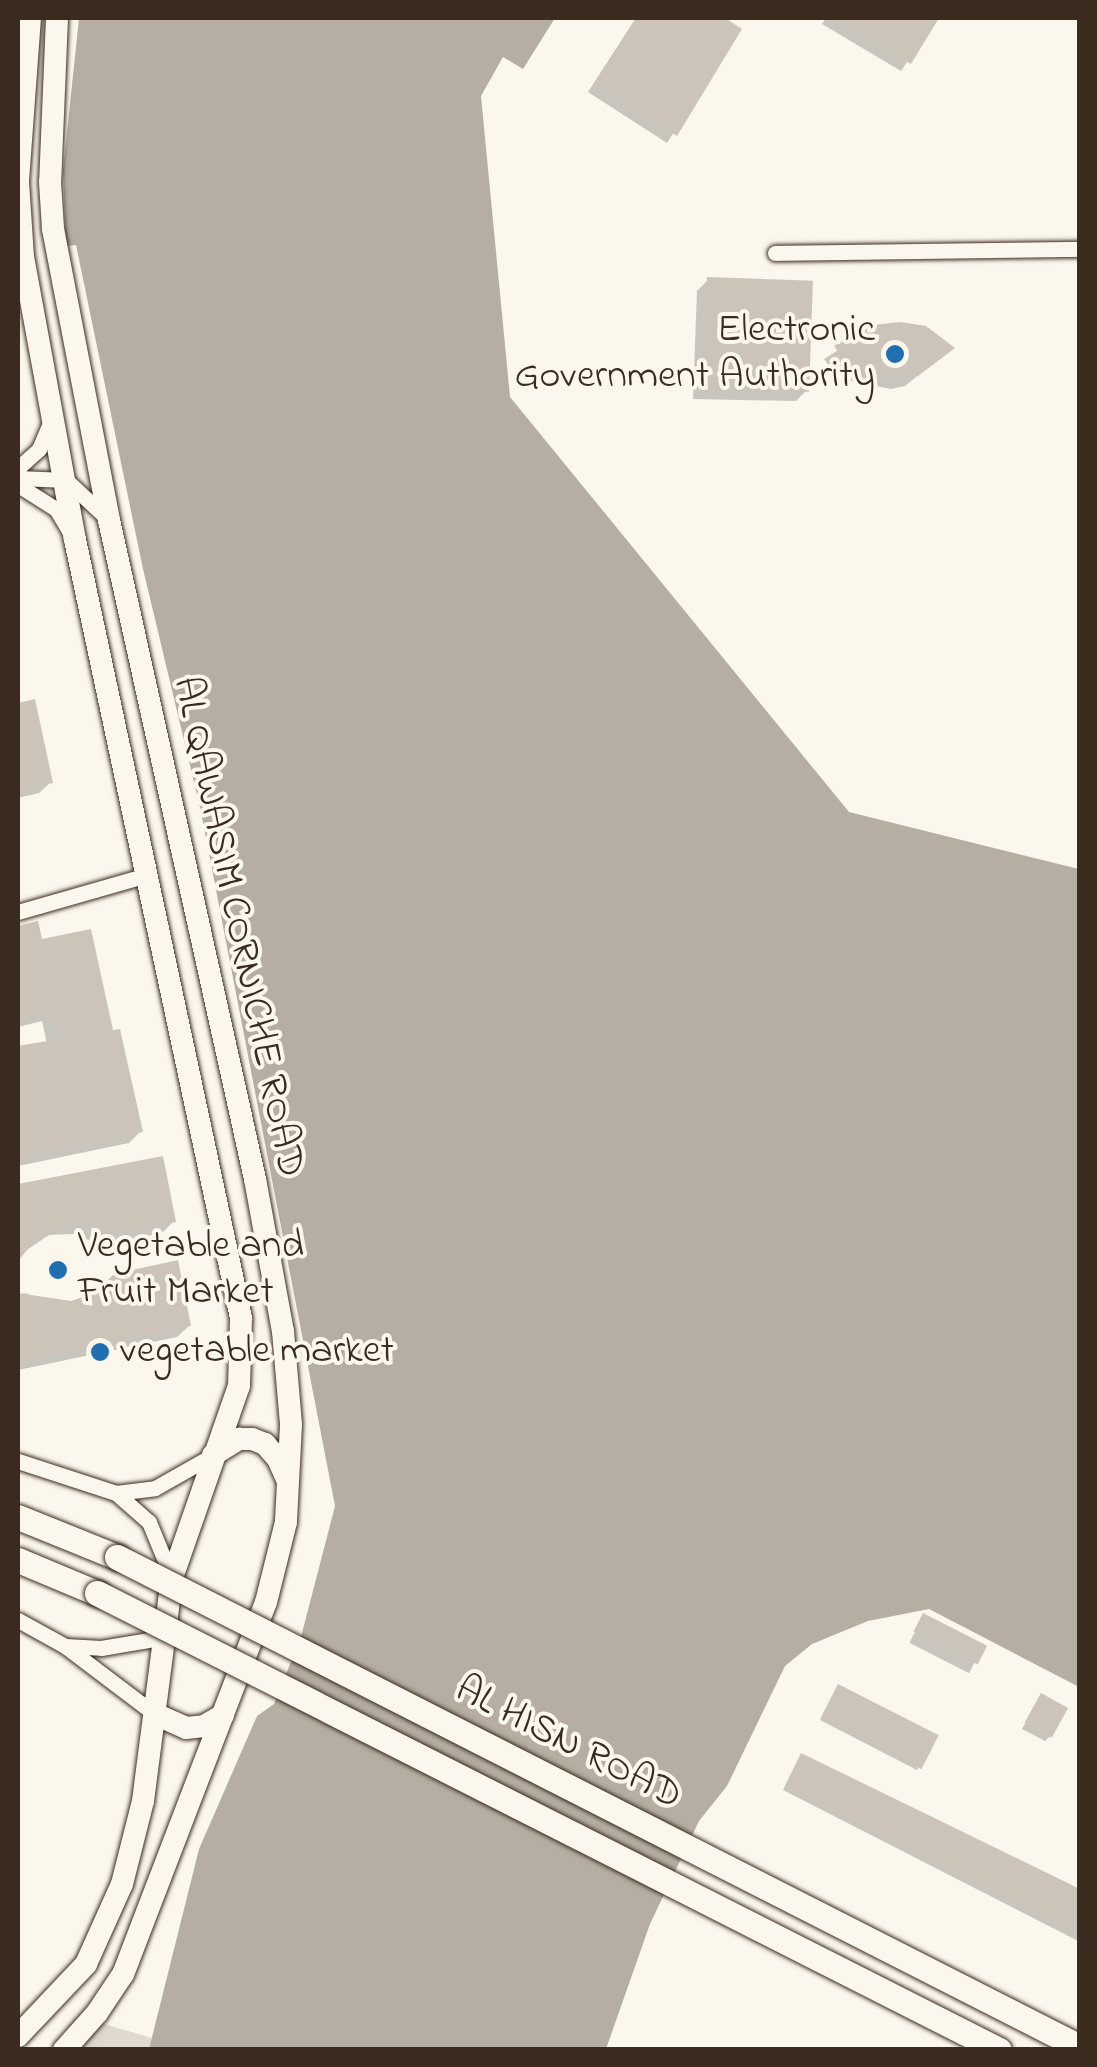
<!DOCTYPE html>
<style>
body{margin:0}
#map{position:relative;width:1097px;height:2067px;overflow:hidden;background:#fbf7ec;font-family:"Indie Flower",sans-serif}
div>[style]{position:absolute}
.green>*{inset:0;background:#dfd9ce}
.water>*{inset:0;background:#b6aea2}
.shadow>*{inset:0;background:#0003;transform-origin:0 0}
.building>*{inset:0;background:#ccc4b9;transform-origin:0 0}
.roads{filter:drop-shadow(0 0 2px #3b2a1e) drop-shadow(0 0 2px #3b2a1e)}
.minor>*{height:15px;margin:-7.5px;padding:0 7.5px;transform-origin:7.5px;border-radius:7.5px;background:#fbf7ec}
.secondary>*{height:22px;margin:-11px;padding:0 11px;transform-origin:11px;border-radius:11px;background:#fbf7ec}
.primary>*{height:25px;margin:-12.5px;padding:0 12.5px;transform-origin:12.5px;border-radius:12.5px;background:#fbf7ec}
.bridges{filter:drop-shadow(0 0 2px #3b2a1e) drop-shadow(0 0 2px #3b2a1e)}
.primary-bridge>*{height:25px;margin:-12.5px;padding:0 12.5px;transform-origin:12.5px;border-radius:12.5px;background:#fbf7ec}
.dots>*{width:28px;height:28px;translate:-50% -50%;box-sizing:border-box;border:5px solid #fbf7ec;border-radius:50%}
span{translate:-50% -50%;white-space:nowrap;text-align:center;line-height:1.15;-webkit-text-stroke:8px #fbf7ec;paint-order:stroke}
.poi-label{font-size:40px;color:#3b2a1e}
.right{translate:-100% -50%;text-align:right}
.left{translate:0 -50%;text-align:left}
.street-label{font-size:40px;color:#3b2a1e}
.frame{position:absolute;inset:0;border:20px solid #3b2a1e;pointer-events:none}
</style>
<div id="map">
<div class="green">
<i style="clip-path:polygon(87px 2019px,152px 2038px,149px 2049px,71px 2050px)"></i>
</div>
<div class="water">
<i style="clip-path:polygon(79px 18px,555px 18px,523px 69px,503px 57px,481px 96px,510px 397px,849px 812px,1079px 869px,1079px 1687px,929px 1609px,868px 1621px,812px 1644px,785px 1666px,727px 1786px,699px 1821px,650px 1924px,606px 2049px,149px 2049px,199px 1849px,257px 1716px,274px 1704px,301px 1637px,335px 1506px,200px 807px,143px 569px,76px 245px,66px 246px,63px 171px)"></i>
</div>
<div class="shadow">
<i style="clip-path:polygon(636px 18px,720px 18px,739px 29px,667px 143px,588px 92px)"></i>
<i style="clip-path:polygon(826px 18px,936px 18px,901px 71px,822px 24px)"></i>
<i style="clip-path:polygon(708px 280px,807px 390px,796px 401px,693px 399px,697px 291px)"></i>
<i style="clip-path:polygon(874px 328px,952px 348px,905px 386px,891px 389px,851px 381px,833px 371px,824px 359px)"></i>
<i style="clip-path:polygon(33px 702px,51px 782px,39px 793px,18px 798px,18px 706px)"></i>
<i style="clip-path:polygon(36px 924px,40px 942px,111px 1033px,140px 1132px,129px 1143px,18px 1166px,18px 1049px,47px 1044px,42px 1021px,18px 1027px,18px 928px)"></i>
<i style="clip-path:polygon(161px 1159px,173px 1222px,162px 1233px,100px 1245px,74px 1234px,49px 1235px,18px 1256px,18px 1187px)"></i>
<i style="clip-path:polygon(26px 1293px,42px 1301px,189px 1326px,177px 1337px,18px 1370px,18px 1295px)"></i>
<i style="left:923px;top:1616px;width:67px;height:30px;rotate:27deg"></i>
<i style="clip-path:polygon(837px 1689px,918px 1768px,917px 1770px,820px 1720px)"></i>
<i style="clip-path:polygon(1037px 1701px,1050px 1736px,1045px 1741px,1022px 1729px)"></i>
<i style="clip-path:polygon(800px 1757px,1080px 1895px,1080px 1942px,783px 1790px)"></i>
</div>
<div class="building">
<i style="clip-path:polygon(636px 18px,725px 18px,742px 29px,677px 136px,594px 83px)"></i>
<i style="clip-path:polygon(832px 18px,939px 18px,911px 64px)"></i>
<i style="left:707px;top:277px;width:106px;height:111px;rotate:2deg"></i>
<i style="clip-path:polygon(900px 322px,926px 326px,955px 348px,918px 376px,904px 378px,862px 370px,844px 360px,834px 346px,873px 325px)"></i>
<i style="clip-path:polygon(35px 699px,53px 783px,18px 790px,18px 703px)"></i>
<i style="clip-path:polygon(38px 921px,42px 939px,91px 929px,113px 1030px,120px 1029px,143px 1132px,18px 1158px,18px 1046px,59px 1039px,53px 1012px,18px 1019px,18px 926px)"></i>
<i style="clip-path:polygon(163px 1156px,176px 1222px,112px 1234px,86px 1224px,62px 1225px,37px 1238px,18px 1261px,18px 1184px)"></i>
<i style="clip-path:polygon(178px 1260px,191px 1326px,18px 1362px,18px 1293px,71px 1301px,94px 1293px,114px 1274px)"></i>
<i style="left:923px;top:1613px;width:72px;height:21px;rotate:27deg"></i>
<i style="left:838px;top:1684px;width:113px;height:38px;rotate:27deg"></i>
<i style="left:1041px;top:1693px;width:31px;height:34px;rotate:29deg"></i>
<i style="left:801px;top:1753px;width:312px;height:39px;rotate:26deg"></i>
</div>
<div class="roads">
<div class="minor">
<i style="left:775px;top:253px;width:305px;rotate:-0.8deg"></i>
<i style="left:18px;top:468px;width:28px;rotate:-42deg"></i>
<i style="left:39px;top:449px;width:30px;rotate:-67deg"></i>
<i style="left:18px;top:478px;width:48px;rotate:2.4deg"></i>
<i style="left:66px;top:480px;width:59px;rotate:42.9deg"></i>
<i style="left:18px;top:485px;width:45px;rotate:32.3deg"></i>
<i style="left:56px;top:509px;width:26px;rotate:59deg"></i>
<i style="left:18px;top:912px;width:134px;rotate:-16deg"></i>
<i style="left:18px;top:1461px;width:103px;rotate:18.1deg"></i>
<i style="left:116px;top:1493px;width:44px;rotate:41.3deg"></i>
<i style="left:149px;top:1522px;width:61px;rotate:67.7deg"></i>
<i style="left:116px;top:1493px;width:39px;rotate:-7deg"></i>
<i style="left:155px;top:1488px;width:67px;rotate:-29.6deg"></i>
<i style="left:18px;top:1620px;width:54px;rotate:29deg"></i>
<i style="left:65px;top:1646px;width:113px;rotate:37.1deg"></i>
<i style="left:65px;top:1646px;width:36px;rotate:3deg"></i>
<i style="left:101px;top:1648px;width:61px;rotate:-9.5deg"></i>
</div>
<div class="secondary">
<i style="left:57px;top:18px;width:164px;rotate:92.4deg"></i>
<i style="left:50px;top:182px;width:47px;rotate:86.3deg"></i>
<i style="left:53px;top:229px;width:296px;rotate:79.1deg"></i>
<i style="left:109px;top:520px;width:675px;rotate:77.51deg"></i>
<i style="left:255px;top:1179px;width:155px;rotate:79.6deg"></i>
<i style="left:283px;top:1331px;width:94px;rotate:85.1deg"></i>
<i style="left:291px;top:1425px;width:97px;rotate:93deg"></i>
<i style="left:286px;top:1522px;width:82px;rotate:104deg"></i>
<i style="left:266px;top:1602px;width:399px;rotate:111deg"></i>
<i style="left:123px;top:1974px;width:47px;rotate:123.7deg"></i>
<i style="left:97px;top:2013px;width:50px;rotate:131.7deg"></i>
<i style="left:213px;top:1455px;width:31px;rotate:-32deg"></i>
<i style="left:239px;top:1439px;width:13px"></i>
<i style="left:252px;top:1439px;width:14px;rotate:21deg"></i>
<i style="left:265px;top:1444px;width:20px;rotate:49deg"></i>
<i style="left:278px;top:1459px;width:24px;rotate:66deg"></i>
<i style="left:155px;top:1714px;width:34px;rotate:24deg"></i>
<i style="left:186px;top:1728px;width:18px;rotate:-6deg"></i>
<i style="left:204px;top:1726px;width:22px;rotate:-30deg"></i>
<i style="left:18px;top:2036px;width:99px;rotate:-46.6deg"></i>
<i style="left:86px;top:1964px;width:88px;rotate:-65.8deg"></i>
<i style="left:122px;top:1884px;width:86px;rotate:-75.8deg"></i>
<i style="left:143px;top:1801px;width:225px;rotate:-82.6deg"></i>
<i style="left:172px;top:1578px;width:203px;rotate:-70.8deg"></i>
<i style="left:239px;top:1386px;width:68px;rotate:-88.3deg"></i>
<i style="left:241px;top:1318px;width:796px;rotate:-102.04deg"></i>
<i style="left:75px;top:540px;width:288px;rotate:-100.4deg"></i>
<i style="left:23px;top:257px;width:76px;rotate:-93.8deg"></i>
<i style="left:18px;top:181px;width:163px;rotate:-85.8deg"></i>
</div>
<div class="primary">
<i style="left:18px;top:1517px;width:107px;rotate:22deg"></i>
<i style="left:18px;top:1560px;width:86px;rotate:22.7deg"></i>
</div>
</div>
<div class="bridges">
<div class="primary-bridge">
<i style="left:117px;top:1557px;width:1080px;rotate:26.97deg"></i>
<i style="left:97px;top:1593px;width:1011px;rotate:26.87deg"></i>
</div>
</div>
<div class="dots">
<i style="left:895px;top:354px;background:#1f6fb2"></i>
<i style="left:58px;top:1270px;background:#1f6fb2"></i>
<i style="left:100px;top:1352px;background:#1f6fb2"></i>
</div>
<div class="poi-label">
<span class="right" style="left:875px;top:354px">Electronic<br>Government Authority</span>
<span class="left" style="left:78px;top:1270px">Vegetable and<br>Fruit Market</span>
<span class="left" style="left:120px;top:1352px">vegetable market</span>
</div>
<div class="street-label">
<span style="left:237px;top:927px;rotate:78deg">AL QAWASIM CORNICHE ROAD</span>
<span style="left:568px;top:1744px;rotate:27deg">AL HISN ROAD</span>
</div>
<div class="frame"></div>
</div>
